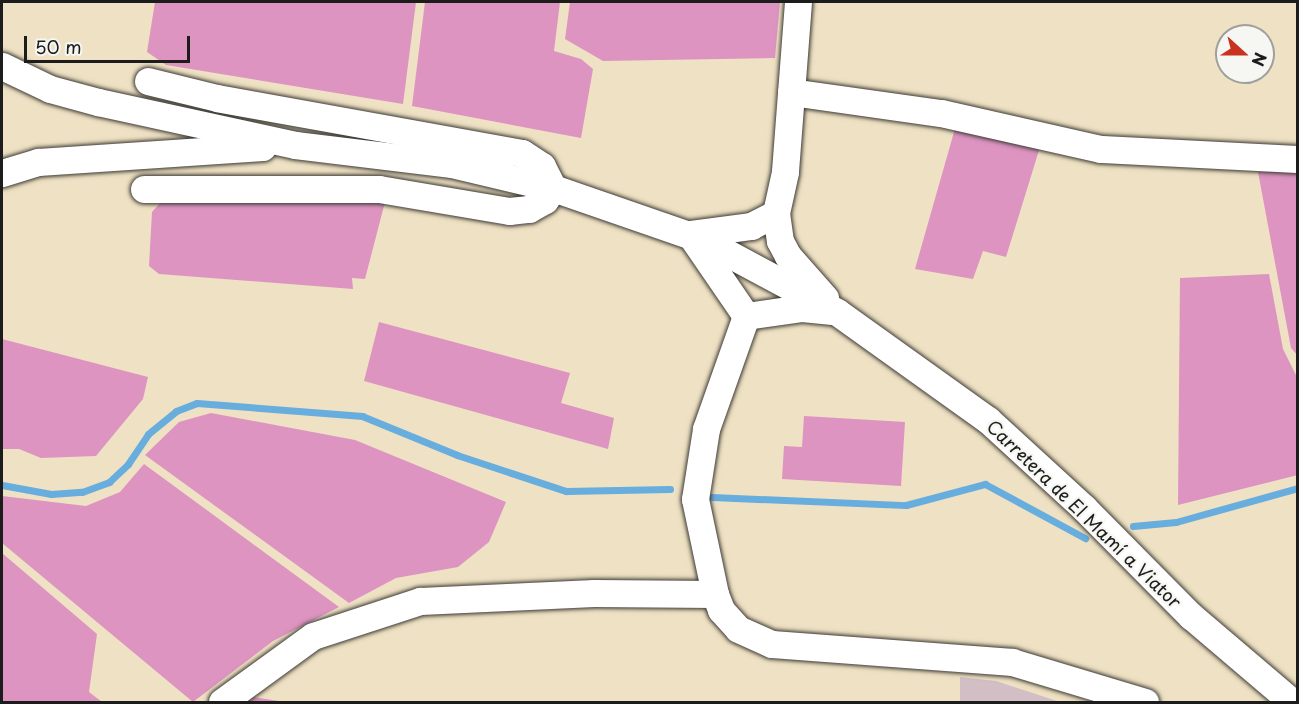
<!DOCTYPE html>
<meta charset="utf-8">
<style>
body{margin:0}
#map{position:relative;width:1299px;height:704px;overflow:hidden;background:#efe1c3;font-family:"Playpen Sans",sans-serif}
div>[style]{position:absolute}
.industrial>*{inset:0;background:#d2bec5}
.stream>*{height:7px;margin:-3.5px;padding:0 3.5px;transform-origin:3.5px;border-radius:3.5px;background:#67adde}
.building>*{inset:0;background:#dd94c1}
.roads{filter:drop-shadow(0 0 2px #3c3a35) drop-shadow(0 0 2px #3c3a35)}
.minor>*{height:27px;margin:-13.5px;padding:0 13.5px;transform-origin:13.5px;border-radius:13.5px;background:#fff}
span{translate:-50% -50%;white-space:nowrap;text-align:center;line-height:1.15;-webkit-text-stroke:4.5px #f6f6f2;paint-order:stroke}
.street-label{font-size:18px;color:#1c1c1c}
.frame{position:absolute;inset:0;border:3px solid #1c1c1c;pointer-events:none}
.north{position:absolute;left:1215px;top:24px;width:60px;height:60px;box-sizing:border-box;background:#f6f6f2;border:2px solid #9f9f9c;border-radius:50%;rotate:111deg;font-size:16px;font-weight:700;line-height:24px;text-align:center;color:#1c1c1c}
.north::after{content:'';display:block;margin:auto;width:21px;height:27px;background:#c8321e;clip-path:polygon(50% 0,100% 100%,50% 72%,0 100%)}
.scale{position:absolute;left:24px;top:36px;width:166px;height:27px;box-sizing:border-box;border:3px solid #1c1c1c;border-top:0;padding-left:8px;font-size:18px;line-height:21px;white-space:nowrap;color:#1c1c1c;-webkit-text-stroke:4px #f6f6f2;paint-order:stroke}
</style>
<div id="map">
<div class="industrial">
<i style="clip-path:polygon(960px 677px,996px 681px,1060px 702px,960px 702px)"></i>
</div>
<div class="stream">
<i style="left:2px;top:485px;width:50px;rotate:10.4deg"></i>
<i style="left:51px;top:494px;width:31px;rotate:-4deg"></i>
<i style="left:82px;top:492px;width:29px;rotate:-20deg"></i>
<i style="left:109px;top:482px;width:26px;rotate:-43deg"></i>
<i style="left:128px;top:464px;width:36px;rotate:-56deg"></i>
<i style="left:148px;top:434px;width:36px;rotate:-39deg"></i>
<i style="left:176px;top:411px;width:22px;rotate:-21deg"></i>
<i style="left:197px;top:403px;width:166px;rotate:4.5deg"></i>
<i style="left:362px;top:416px;width:103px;rotate:22.3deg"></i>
<i style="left:457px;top:455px;width:115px;rotate:18.3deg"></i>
<i style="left:566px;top:491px;width:104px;rotate:-1.1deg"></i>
<i style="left:712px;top:497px;width:194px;rotate:2.4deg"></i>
<i style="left:906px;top:505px;width:82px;rotate:-14.9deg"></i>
<i style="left:985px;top:484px;width:114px;rotate:28.4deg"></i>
<i style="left:1133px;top:526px;width:43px;rotate:-5.3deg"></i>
<i style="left:1176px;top:522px;width:127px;rotate:-15.6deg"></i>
</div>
<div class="building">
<i style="clip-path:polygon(155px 2px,416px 2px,403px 104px,166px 65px,147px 52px)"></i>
<i style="clip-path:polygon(425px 2px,560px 2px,554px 51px,581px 59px,593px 69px,581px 138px,412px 106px)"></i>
<i style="clip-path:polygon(570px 2px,780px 2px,775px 58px,603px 61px,565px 39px)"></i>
<i style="clip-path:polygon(956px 125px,1040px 147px,1006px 257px,983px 251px,973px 279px,915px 269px)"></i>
<i style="clip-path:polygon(1258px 172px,1298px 172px,1298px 356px,1291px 348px)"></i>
<i style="clip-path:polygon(161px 202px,385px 202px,365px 279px,352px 278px,353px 289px,159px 274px,149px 266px,152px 212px)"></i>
<i style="clip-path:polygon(1269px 274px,1283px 349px,1298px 379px,1298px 475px,1178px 505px,1180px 278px)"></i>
<i style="clip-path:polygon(379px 322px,570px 373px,561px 403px,614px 418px,608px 449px,364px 381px)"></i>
<i style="clip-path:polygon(2px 339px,148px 377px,143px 399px,96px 456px,41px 458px,19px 449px,2px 449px)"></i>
<i style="clip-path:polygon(211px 413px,355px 440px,506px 502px,489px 542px,458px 567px,396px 578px,349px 603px,145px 455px,179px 422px)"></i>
<i style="clip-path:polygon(804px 416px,905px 422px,901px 486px,782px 479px,784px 446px,802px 447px)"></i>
<i style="clip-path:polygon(144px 464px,339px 607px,273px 641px,193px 702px,2px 543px,2px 496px,86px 506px,120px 492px)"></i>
<i style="clip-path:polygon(2px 553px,97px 634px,89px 692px,102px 702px,2px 702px)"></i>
<i style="clip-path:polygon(253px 697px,279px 701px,279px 702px,247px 702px)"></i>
</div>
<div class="roads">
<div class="minor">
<i style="left:798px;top:2px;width:170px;rotate:94.4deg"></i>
<i style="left:785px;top:172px;width:42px;rotate:102.4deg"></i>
<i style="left:776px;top:213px;width:28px;rotate:82deg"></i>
<i style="left:780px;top:241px;width:17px;rotate:62deg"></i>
<i style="left:788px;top:256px;width:56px;rotate:48.6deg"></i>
<i style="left:2px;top:66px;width:53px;rotate:25.6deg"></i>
<i style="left:50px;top:89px;width:50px;rotate:15.2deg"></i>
<i style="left:98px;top:102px;width:202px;rotate:12.3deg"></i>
<i style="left:295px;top:145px;width:158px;rotate:6.9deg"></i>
<i style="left:452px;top:164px;width:104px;rotate:13.4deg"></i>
<i style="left:553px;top:188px;width:159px;rotate:19.1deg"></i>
<i style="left:703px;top:240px;width:152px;rotate:28.2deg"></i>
<i style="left:837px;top:312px;width:186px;rotate:35.6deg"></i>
<i style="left:988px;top:420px;width:130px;rotate:42.5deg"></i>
<i style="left:1084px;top:508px;width:152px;rotate:45.3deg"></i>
<i style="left:1191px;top:616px;width:133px;rotate:40.4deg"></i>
<i style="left:791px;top:92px;width:151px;rotate:8deg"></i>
<i style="left:941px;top:113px;width:164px;rotate:12.7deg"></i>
<i style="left:1101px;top:149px;width:197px;rotate:2.9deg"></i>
<i style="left:2px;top:173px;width:38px;rotate:-17deg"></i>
<i style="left:38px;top:162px;width:225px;rotate:-3.8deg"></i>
<i style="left:144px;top:189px;width:235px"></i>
<i style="left:379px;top:189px;width:132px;rotate:9.6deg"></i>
<i style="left:509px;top:211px;width:20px;rotate:-6deg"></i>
<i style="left:529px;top:209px;width:18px;rotate:-29deg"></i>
<i style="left:545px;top:200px;width:14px;rotate:-56deg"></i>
<i style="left:553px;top:188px;width:25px;rotate:-117deg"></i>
<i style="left:542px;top:166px;width:24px;rotate:-147deg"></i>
<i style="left:522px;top:153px;width:310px;rotate:-169.8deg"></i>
<i style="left:217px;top:98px;width:71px;rotate:-166.2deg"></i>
<i style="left:691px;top:234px;width:61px;rotate:-7.6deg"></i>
<i style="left:751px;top:226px;width:28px;rotate:-27deg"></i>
<i style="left:694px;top:240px;width:92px;rotate:55.6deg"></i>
<i style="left:746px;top:316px;width:120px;rotate:109.5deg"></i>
<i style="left:706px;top:429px;width:71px;rotate:98.9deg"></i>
<i style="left:695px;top:499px;width:97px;rotate:78.1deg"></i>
<i style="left:715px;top:594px;width:17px;rotate:69deg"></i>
<i style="left:721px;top:610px;width:25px;rotate:48deg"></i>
<i style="left:738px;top:629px;width:37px;rotate:24deg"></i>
<i style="left:772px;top:644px;width:241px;rotate:4.3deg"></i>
<i style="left:1012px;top:662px;width:139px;rotate:16.7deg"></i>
<i style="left:746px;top:316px;width:57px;rotate:-8.1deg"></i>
<i style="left:802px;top:308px;width:28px;rotate:6deg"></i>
<i style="left:222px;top:702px;width:112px;rotate:-36deg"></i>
<i style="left:313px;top:636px;width:113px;rotate:-18.1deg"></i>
<i style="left:420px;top:601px;width:174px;rotate:-2.6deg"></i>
<i style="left:594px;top:593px;width:121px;rotate:0.5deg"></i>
</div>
</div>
<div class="street-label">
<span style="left:1084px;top:514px;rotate:44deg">Carretera de El Mamí a Viator</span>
</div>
<div class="frame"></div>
<div class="north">N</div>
<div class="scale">50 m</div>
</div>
